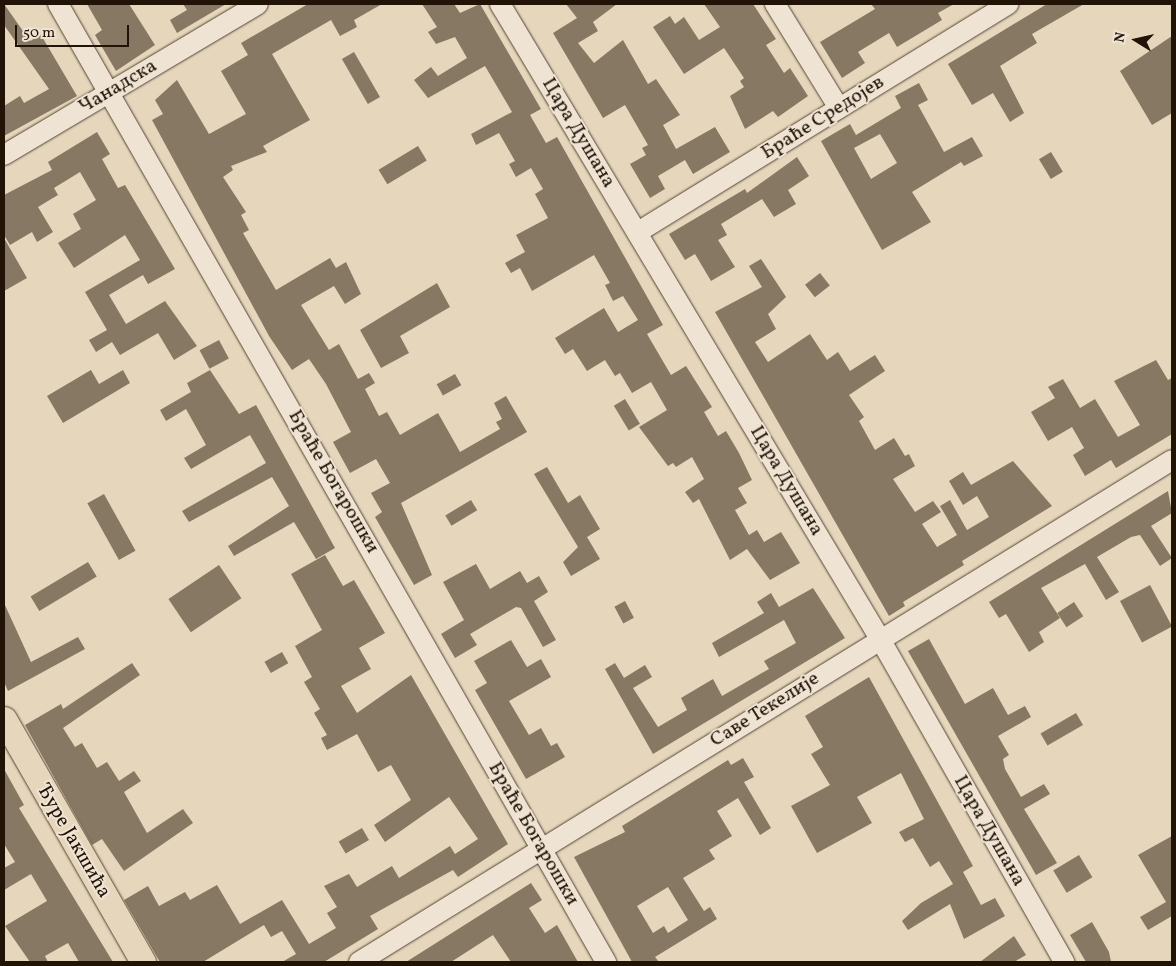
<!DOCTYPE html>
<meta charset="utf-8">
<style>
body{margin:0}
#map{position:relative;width:1176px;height:966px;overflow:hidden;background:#e6d6bb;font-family:Vollkorn,serif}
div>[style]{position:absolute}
.building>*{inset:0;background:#877864;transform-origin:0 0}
.roads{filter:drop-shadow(0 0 1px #524433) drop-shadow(0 0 1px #524433)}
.minor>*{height:20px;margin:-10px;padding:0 10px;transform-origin:10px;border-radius:10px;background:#efe4d3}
.major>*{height:25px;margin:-12.5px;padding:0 12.5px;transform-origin:12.5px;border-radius:12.5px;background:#e6d6bb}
span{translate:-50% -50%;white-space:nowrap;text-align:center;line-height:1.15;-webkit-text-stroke:4px #efe4d3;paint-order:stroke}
.street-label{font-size:20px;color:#211306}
.frame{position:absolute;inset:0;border:5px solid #211306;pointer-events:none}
.north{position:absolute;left:1111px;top:15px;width:50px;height:50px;-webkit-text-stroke:4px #efe4d3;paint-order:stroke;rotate:280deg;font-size:14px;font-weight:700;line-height:20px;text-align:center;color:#211306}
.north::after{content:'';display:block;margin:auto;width:18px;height:22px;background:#211306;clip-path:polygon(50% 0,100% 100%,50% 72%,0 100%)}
.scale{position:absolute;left:15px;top:25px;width:114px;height:22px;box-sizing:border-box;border:2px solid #211306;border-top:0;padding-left:6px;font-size:15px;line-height:18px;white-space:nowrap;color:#211306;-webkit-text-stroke:4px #efe4d3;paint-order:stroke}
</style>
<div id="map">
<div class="building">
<i style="clip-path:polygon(4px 4px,30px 41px,41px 35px,77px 96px,4px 136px,4px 106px,20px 96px,24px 103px,49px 89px,4px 25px)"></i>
<i style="clip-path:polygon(87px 4px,129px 4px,155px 45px,116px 71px,95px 35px,102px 30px)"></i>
<i style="clip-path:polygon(183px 4px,226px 4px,177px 33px,170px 20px,187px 10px)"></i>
<i style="clip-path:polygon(308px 4px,382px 4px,354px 20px,357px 27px,340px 36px,331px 20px,272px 54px,310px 120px,263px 146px,267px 152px,231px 166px,233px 170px,223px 177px,246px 212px,241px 215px,249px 230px,243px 233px,276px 290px,330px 258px,336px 268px,346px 262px,361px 294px,345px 304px,334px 286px,301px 305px,329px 350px,339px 344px,358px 379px,369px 373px,375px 383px,365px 389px,379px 416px,387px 412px,400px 435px,438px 413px,460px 452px,500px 429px,496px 422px,502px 419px,494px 403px,506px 396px,527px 432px,401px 503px,432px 575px,414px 585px,375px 517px,382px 512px,371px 493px,390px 483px,376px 459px,350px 473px,333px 442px,351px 432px,326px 384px,309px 359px,292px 370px,269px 336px,152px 120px,163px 114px,155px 100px,177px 80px,209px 134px,246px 114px,221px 71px,248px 55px,241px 43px)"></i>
<i style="clip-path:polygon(422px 4px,454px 4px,460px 13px,480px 4px,541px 109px,530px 115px,546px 143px,557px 137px,663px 325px,647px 334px,671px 375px,686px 366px,712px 407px,704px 412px,718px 436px,726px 431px,739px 453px,752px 480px,738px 488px,747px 503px,735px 510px,749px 535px,757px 530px,764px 542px,781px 532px,800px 563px,770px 580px,747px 549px,730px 560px,699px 499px,693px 503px,685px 492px,704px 479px,692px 457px,676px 467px,673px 463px,668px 466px,639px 427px,667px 410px,651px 382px,632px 393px,620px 373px,615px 376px,605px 360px,587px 371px,573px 349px,565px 354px,555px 338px,604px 308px,618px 332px,638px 320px,623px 296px,613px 301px,605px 285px,610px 283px,594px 255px,532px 291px,520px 268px,511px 273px,505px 263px,525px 252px,516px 235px,548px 218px,535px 194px,543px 189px,531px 168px,516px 177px,509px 164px,515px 161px,499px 133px,476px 145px,471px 134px,512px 112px,485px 66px,428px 98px,414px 80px,431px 67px,438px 76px,467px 58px,455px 37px,436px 44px,428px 32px,437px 27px)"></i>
<i style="clip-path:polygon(566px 4px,617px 4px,593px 22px,598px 31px,578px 43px,594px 63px,623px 40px,648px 84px,656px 79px,680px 115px,663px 125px,676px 149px,715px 127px,730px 152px,693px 174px,685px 160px,658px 176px,665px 189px,650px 198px,630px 164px,646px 155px,642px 148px,648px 145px,625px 105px,603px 118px,553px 33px,577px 18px)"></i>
<i style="clip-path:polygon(704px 4px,753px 4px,776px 39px,766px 45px,784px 73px,790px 68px,808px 96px,778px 117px,773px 111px,745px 129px,730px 96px,744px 87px,740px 81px,744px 78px,724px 48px,684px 74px,653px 27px,670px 16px,675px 24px,684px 17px,699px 40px,720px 27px)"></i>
<i style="clip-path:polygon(871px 4px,954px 4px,938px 13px,942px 20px,897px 47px,889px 33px,858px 52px,865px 63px,842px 78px,820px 42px,875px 9px)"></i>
<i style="clip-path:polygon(1047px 4px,1084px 4px,1032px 34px,1037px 43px,1000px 66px,1024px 113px,1010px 122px,993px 93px,972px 105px,948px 64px)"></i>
<i style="clip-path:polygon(1172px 36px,1172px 113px,1152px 125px,1120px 71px)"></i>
<i style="left:354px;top:52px;width:52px;height:14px;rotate:60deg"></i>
<i style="clip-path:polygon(evenodd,919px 83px,928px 100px,918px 105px,944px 152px,972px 137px,983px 156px,964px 166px,961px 162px,912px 192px,931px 222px,882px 250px,821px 141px,850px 124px,856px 135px,901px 108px,895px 96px,919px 83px,880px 134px,897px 163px,871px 179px,854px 148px,880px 134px)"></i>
<i style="clip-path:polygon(97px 132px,110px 154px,102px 159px,118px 188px,125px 185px,175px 269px,148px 284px,143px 275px,109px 295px,126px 324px,165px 301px,197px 346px,174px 360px,158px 333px,120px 355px,112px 342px,96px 352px,89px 340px,107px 330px,85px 292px,140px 260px,125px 235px,74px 268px,58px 243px,81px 229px,73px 214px,96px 200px,80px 172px,54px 188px,58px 195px,38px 207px,53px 232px,37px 242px,32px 232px,10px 245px,4px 235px,4px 195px,52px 170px,48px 162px)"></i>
<i style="left:418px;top:146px;width:17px;height:46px;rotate:59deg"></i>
<i style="left:1051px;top:152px;width:23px;height:14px;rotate:59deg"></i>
<i style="clip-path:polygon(797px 157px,809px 176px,788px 190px,796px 204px,774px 217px,762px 199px,721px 224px,727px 235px,718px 240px,735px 267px,711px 281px,695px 254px,685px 260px,669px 234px,745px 189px,747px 193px)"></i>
<i style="clip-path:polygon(4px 238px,27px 278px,4px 291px)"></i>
<i style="clip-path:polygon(761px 259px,786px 297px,768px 314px,776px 329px,755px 342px,768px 362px,810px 334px,827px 360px,838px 352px,850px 371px,875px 355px,885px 371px,849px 395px,864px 417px,859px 421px,875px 450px,894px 438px,905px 456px,909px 454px,915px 466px,893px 479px,915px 512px,933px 501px,941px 512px,922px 524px,937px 547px,957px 535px,940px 506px,950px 500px,967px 530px,989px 517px,977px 496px,963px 505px,949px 481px,963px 472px,971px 485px,1013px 461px,1052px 506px,962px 561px,964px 565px,903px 602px,905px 606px,889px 616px,715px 312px,762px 287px,749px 266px)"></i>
<i style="left:820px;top:273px;width:16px;height:19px;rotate:52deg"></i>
<i style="clip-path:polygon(437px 283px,450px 307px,400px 336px,409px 353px,381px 368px,360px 330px)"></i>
<i style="left:219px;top:340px;width:21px;height:22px;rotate:62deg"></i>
<i style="clip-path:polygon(1156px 360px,1168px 380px,1172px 378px,1172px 434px,1116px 468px,1111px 460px,1085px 476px,1073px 455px,1084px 448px,1072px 427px,1048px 441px,1031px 412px,1055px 398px,1048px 387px,1063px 379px,1080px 408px,1095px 399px,1118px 437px,1140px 425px,1114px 381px)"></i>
<i style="clip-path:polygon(91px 370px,99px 384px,123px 370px,130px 383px,63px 423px,47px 396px)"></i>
<i style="clip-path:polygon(210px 370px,239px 414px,256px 405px,335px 548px,316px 559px,294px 522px,234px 556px,228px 546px,289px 506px,272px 477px,189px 522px,182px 511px,266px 463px,250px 435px,191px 469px,184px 458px,206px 445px,186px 409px,166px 421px,160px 410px,191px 392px,187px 383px)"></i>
<i style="left:455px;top:374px;width:13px;height:21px;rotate:61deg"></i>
<i style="left:625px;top:399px;width:29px;height:13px;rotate:59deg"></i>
<i style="clip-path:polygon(547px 467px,568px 503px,580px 495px,600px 529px,587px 537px,600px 559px,571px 576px,563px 562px,578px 547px,534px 474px)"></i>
<i style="clip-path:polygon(1168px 491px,1172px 513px,1151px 526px,1172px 558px,1160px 566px,1140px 535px,1131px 537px,1097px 557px,1119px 592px,1106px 600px,1085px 564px,1041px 588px,1060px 618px,1039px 632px,1044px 642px,1029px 652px,1006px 614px,999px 618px,989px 602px)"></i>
<i style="left:104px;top:494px;width:65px;height:19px;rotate:61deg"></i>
<i style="left:471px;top:500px;width:12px;height:30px;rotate:59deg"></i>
<i style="clip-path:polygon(325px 555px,343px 586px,354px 580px,385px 633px,359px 648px,371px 669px,341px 686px,357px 713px,411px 675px,508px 844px,458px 877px,453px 870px,370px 916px,378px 929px,324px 962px,282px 962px,296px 954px,282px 931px,271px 937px,264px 925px,203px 962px,160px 962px,124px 900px,148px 886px,159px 906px,185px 892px,190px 900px,217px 885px,240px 924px,282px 900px,309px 944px,336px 928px,327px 913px,337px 907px,324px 886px,349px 874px,357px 887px,392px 866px,399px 878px,450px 846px,455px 854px,478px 839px,449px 797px,385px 842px,374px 825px,411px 800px,391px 765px,378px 772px,357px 734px,327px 750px,321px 738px,327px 735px,314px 713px,320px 709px,304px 682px,312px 677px,295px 646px,322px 630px,291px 574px)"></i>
<i style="left:88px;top:562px;width:17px;height:67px;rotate:59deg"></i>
<i style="clip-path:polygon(476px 564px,490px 589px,520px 571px,527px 583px,539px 576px,548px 592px,534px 601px,556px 640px,543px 647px,521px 608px,516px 607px,470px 634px,477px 645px,455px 658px,441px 634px,464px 620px,443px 582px)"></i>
<i style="left:219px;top:565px;width:40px;height:61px;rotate:56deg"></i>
<i style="left:1150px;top:585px;width:47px;height:34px;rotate:62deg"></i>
<i style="clip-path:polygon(813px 588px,845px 638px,653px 754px,605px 669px,615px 663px,624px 678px,645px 665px,652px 677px,633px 688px,658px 727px,687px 710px,681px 698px,713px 679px,722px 696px,769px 669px,764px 661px,796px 643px,784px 620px,719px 657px,712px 643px,764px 613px,757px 602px,771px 593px,779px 607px)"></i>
<i style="left:625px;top:601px;width:19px;height:12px;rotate:62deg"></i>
<i style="left:1074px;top:602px;width:17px;height:20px;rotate:57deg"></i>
<i style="clip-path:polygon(4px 603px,31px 662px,78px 637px,85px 649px,8px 691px,4px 682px)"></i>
<i style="clip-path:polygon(929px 639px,965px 704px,993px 688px,1008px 715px,1025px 706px,1031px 717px,998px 736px,1009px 755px,1003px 759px,1005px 769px,1021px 797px,1044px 784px,1050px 794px,1024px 809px,1057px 863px,1036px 875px,908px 651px)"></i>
<i style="clip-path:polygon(511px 640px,527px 667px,541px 659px,551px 677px,509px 701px,529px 735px,541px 728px,551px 746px,557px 743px,565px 757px,526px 779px,475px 690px,487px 683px,474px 661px)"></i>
<i style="left:282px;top:652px;width:13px;height:20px;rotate:61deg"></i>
<i style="clip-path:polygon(132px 663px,140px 675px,63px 728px,75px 747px,82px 743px,97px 768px,107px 762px,119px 781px,134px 771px,141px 781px,124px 792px,147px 833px,183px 809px,193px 823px,124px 871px,102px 839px,92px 845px,25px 725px,61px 704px,63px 709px)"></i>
<i style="clip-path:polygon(869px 677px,973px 866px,963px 872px,981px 905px,995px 898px,1005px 916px,964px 939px,950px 904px,908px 930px,902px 921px,921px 903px,953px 884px,939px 861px,930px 867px,913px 838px,905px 842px,899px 832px,924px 819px,901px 773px,857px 797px,872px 823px,817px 853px,791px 806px,830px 785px,811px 754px,823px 747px,805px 716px)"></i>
<i style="left:1076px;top:713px;width:14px;height:41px;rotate:60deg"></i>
<i style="clip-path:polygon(evenodd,743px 758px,754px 777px,744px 782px,771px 828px,760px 835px,738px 798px,717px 811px,732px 836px,709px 850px,715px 859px,683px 878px,704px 911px,710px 907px,717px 919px,655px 957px,659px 962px,632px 962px,574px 857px,625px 832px,622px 826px,728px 760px,731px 765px,743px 758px,668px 887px,688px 920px,668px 933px,664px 926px,653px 933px,637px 906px,668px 887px)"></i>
<i style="clip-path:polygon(4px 769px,24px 805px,19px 808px,113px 962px,79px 962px,68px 943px,45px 956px,48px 962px,30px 962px,5px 926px,47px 901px,31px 874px,4px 890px,4px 868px,15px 862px,4px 844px)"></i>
<i style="left:362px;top:828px;width:14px;height:27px;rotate:60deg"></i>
<i style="clip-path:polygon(1172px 836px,1172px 916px,1148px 930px,1140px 917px,1166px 902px,1138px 855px)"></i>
<i style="left:1079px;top:855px;width:26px;height:30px;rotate:59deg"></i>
<i style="clip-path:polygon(531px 883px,542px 900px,529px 908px,545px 933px,557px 925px,578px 962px,511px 962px,493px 935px,451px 962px,406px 962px)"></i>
<i style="clip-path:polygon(1092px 922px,1109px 952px,1111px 962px,1086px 962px,1070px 935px)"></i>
<i style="clip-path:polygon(1014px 936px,1026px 955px,1014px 962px,980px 962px)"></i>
</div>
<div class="roads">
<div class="minor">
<i style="left:58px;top:4px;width:1104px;rotate:60.23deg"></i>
<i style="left:500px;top:4px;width:740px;rotate:59.1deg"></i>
<i style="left:880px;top:639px;width:372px;rotate:60.3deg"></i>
<i style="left:775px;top:4px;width:122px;rotate:58.4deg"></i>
<i style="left:4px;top:155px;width:295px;rotate:-30.7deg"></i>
<i style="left:638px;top:232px;width:435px;rotate:-31.6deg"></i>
<i style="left:359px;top:962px;width:955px;rotate:-31.69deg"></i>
</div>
<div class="major">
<i style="left:4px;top:719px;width:280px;rotate:60.2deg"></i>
</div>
</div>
<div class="street-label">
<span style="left:118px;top:87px;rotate:-31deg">Чанадска</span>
<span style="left:823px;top:118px;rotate:-32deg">Браће Средојев</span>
<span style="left:578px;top:133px;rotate:59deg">Цара Душана</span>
<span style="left:786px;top:481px;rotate:59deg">Цара Душана</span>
<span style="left:333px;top:482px;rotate:60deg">Браће Богарошки</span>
<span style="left:765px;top:710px;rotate:-32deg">Саве Текелије</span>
<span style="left:989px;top:831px;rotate:60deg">Цара Душана</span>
<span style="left:533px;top:834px;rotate:60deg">Браће Богарошки</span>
<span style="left:73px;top:841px;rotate:60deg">Ђуре Јакшића</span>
</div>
<div class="frame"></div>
<div class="north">N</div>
<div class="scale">50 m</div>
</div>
